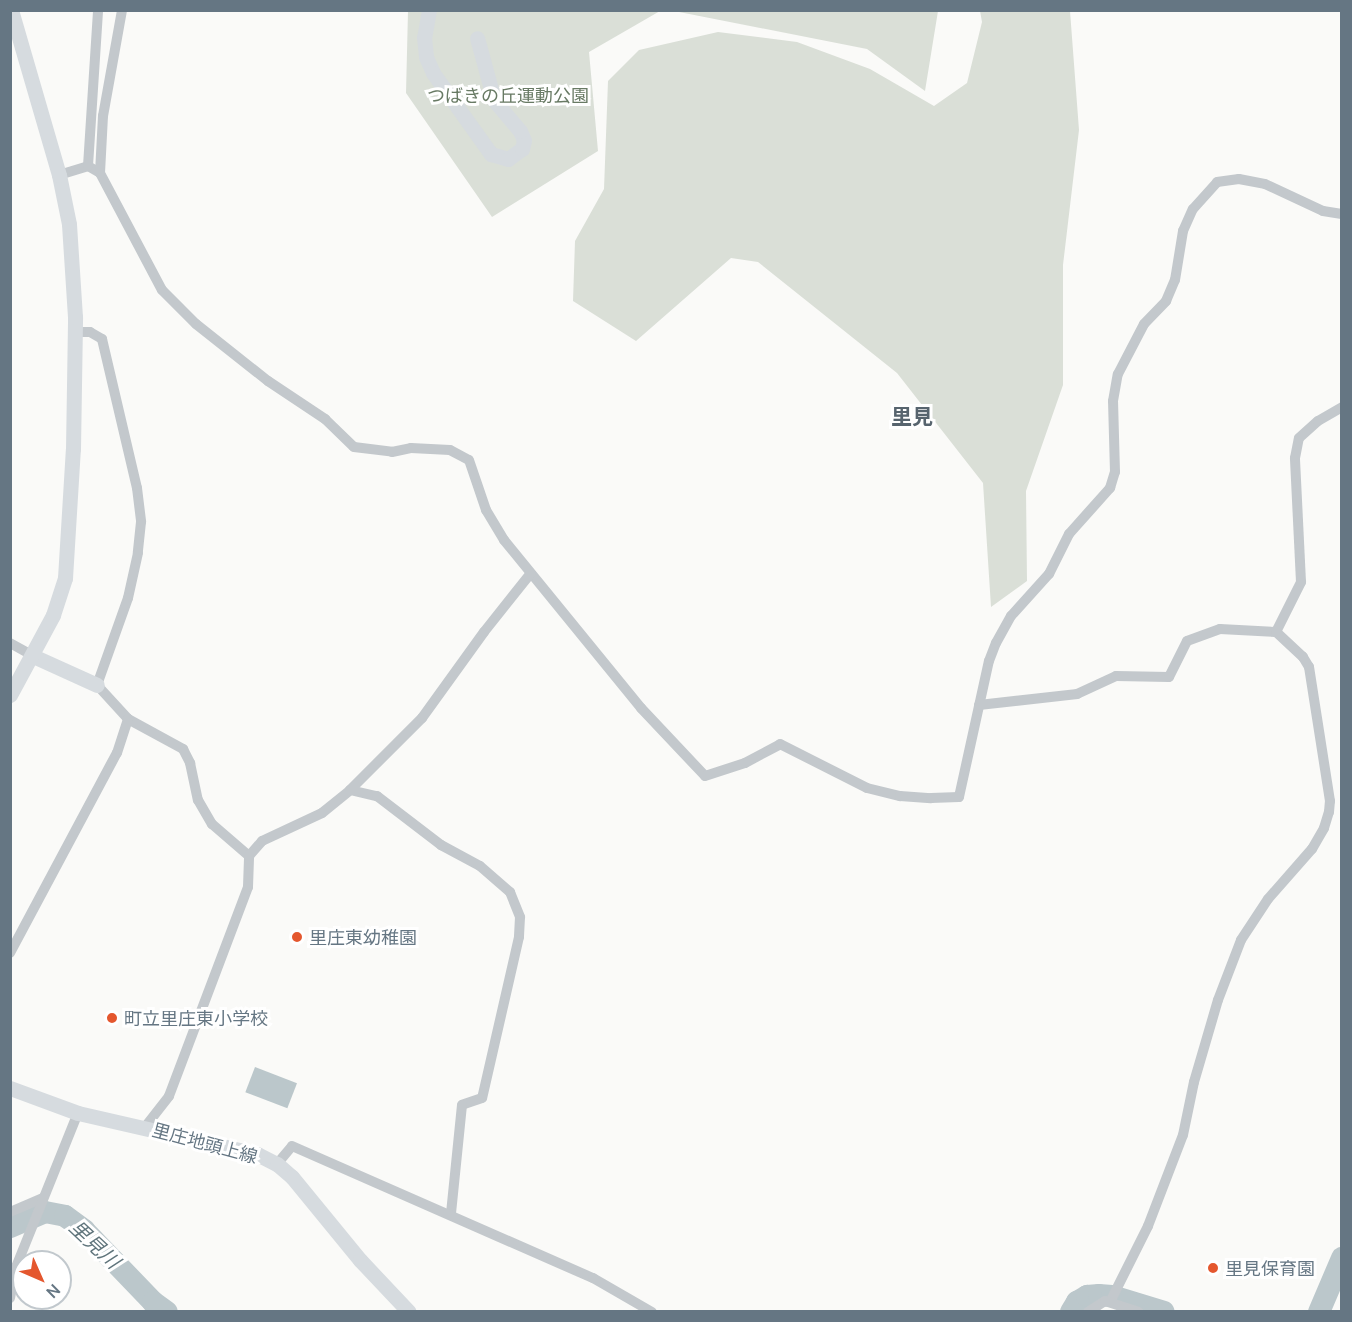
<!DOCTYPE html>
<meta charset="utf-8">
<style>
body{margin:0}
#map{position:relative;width:1352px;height:1322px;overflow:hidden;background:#fafaf8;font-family:Manrope,"Noto Sans JP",sans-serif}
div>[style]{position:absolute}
.green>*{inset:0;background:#dadfd7}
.water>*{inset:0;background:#bbc7cb;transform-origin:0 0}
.river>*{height:22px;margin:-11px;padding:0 11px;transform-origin:11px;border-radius:11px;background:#bbc7cb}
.street>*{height:10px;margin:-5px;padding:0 5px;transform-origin:5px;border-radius:5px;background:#c3c8cc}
.secondary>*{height:15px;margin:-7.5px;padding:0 7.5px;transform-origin:7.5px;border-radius:7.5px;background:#d6dbdf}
.dots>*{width:16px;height:16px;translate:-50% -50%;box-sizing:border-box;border:3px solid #fff;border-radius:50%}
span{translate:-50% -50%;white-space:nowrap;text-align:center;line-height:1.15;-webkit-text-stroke:6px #fff;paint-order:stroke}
.park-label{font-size:18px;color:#687a64}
.poi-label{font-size:18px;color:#657683}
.left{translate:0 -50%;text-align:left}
.street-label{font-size:18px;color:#657683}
.water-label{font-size:20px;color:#60757c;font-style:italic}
.quarter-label{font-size:21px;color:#57646e;font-weight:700}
.frame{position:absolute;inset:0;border:12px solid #657683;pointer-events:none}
.north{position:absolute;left:12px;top:1250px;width:60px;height:60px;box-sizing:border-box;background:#fff;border:2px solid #c1c8cd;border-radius:50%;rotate:135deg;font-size:16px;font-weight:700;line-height:24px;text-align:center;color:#657683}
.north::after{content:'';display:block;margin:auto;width:21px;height:27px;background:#e4572e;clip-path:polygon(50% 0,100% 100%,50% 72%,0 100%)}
</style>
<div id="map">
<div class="green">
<i style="clip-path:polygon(408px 11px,660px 11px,589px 52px,598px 151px,492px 217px,406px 93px)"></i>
<i style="clip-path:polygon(674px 11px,938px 10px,938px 11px,925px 91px,867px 49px)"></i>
<i style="clip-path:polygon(980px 11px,1070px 11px,1079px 130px,1063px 265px,1063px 385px,1026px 491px,1027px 581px,991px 607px,983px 483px,897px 373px,758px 262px,731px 258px,636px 341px,573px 301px,575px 241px,604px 189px,608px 81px,639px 50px,718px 32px,797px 42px,870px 69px,934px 106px,967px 83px,982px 22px)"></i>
</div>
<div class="water">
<i style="left:255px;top:1067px;width:45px;height:27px;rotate:21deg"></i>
</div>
<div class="river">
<i style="left:10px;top:1227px;width:38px;rotate:-23deg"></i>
<i style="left:45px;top:1212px;width:20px;rotate:11deg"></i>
<i style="left:65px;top:1216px;width:24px;rotate:36deg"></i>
<i style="left:84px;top:1230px;width:100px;rotate:46.2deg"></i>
<i style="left:153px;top:1302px;width:17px;rotate:36deg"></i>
<i style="left:1071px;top:1312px;width:12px;rotate:-59deg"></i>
<i style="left:1077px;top:1302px;width:12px;rotate:-31deg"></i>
<i style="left:1087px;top:1296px;width:12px;rotate:-5deg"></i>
<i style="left:1099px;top:1295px;width:13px;rotate:4deg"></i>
<i style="left:1112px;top:1296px;width:54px;rotate:17.1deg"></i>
<i style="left:1319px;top:1312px;width:59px;rotate:-66.9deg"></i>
</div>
<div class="street">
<i style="left:88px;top:166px;width:14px;rotate:30deg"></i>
<i style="left:100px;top:173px;width:132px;rotate:62.1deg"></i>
<i style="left:162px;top:290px;width:48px;rotate:45deg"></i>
<i style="left:196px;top:324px;width:92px;rotate:38.4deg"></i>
<i style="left:268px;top:381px;width:69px;rotate:33.7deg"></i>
<i style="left:325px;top:419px;width:40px;rotate:44deg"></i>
<i style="left:354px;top:447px;width:38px;rotate:7deg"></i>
<i style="left:392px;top:452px;width:19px;rotate:-12deg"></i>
<i style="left:411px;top:448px;width:39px;rotate:3deg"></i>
<i style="left:450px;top:450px;width:21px;rotate:28deg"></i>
<i style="left:469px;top:460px;width:53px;rotate:71.2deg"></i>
<i style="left:486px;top:510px;width:35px;rotate:59deg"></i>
<i style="left:504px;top:540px;width:217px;rotate:50.8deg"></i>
<i style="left:641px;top:708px;width:93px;rotate:46.7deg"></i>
<i style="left:705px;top:776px;width:42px;rotate:-18deg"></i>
<i style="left:745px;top:763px;width:40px;rotate:-28deg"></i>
<i style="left:780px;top:744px;width:97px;rotate:26.8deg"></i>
<i style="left:867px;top:788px;width:34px;rotate:14deg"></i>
<i style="left:900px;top:796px;width:31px;rotate:4deg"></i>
<i style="left:931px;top:798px;width:28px;rotate:-2deg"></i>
<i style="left:959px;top:797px;width:139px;rotate:-77.6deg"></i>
<i style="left:989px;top:661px;width:19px;rotate:-69deg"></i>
<i style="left:996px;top:643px;width:31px;rotate:-61deg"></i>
<i style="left:1011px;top:616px;width:57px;rotate:-47.9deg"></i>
<i style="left:1049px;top:574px;width:45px;rotate:-63.4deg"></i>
<i style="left:1069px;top:534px;width:62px;rotate:-48.3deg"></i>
<i style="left:1110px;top:488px;width:17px;rotate:-73deg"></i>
<i style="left:1115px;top:472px;width:71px;rotate:-91.6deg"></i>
<i style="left:1113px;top:401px;width:27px;rotate:-80deg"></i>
<i style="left:1118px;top:374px;width:56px;rotate:-62.5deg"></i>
<i style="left:1144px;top:324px;width:32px;rotate:-46deg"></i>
<i style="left:1166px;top:301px;width:23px;rotate:-67deg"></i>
<i style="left:1175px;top:280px;width:50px;rotate:-80.7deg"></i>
<i style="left:1183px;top:231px;width:24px;rotate:-66deg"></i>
<i style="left:1193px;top:209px;width:36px;rotate:-48deg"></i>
<i style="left:1217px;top:182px;width:22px;rotate:-8deg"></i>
<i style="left:1239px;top:179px;width:26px;rotate:11deg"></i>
<i style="left:1265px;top:184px;width:64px;rotate:25deg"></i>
<i style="left:1323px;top:211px;width:19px;rotate:9deg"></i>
<i style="left:100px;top:173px;width:57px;rotate:-87deg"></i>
<i style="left:103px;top:116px;width:108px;rotate:-79.8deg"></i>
<i style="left:59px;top:175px;width:30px;rotate:-17deg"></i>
<i style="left:88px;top:166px;width:156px;rotate:-86.3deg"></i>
<i style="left:75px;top:332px;width:15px"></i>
<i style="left:90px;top:332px;width:14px;rotate:30deg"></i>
<i style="left:102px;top:339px;width:153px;rotate:76.8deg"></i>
<i style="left:137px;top:488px;width:34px;rotate:83deg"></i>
<i style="left:141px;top:522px;width:31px;rotate:96deg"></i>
<i style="left:138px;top:553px;width:46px;rotate:102.5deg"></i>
<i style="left:128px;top:598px;width:92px;rotate:109.6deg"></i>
<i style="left:97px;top:685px;width:46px;rotate:47.6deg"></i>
<i style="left:128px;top:719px;width:63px;rotate:28.6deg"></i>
<i style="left:183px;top:749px;width:16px;rotate:63deg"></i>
<i style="left:190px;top:763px;width:38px;rotate:78deg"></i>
<i style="left:198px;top:800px;width:28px;rotate:60deg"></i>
<i style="left:212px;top:824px;width:49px;rotate:40.9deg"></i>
<i style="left:10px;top:643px;width:26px;rotate:29deg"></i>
<i style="left:979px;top:705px;width:99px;rotate:-6.4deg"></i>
<i style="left:1077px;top:694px;width:43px;rotate:-24.8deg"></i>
<i style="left:1116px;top:676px;width:53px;rotate:1.1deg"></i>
<i style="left:1169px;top:677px;width:40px;rotate:-63.4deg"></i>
<i style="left:1187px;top:641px;width:35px;rotate:-20deg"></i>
<i style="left:1220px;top:629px;width:56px;rotate:3.1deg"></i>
<i style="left:350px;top:790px;width:28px;rotate:13deg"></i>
<i style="left:377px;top:796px;width:81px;rotate:37.4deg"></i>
<i style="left:441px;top:845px;width:44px;rotate:28.3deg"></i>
<i style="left:480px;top:866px;width:40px;rotate:41deg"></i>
<i style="left:510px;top:892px;width:27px;rotate:68deg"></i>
<i style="left:520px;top:917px;width:20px;rotate:93deg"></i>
<i style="left:519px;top:937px;width:165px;rotate:102.9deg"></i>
<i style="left:482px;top:1098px;width:21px;rotate:161deg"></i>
<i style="left:462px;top:1105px;width:110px;rotate:95.8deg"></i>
<i style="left:10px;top:953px;width:227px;rotate:-61.9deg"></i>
<i style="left:117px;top:753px;width:36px;rotate:-72deg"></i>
<i style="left:145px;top:1127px;width:39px;rotate:-52deg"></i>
<i style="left:169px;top:1096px;width:223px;rotate:-69.3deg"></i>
<i style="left:248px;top:887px;width:31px;rotate:-88deg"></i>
<i style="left:249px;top:856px;width:20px;rotate:-49deg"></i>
<i style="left:262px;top:841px;width:66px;rotate:-25deg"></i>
<i style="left:322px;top:813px;width:36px;rotate:-39deg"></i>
<i style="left:350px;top:790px;width:102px;rotate:-45deg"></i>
<i style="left:422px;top:718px;width:106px;rotate:-54.2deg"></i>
<i style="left:484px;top:632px;width:75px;rotate:-51.5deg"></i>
<i style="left:277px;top:1164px;width:23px;rotate:-50deg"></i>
<i style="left:292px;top:1146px;width:329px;rotate:23.7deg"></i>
<i style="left:593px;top:1278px;width:68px;rotate:30deg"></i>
<i style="left:10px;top:1212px;width:36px;rotate:-23deg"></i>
<i style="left:10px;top:1298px;width:32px;rotate:-79deg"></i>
<i style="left:16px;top:1267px;width:166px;rotate:-68.1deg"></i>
<i style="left:1110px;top:1302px;width:85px;rotate:-63.4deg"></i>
<i style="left:1148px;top:1226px;width:97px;rotate:-69deg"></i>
<i style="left:1183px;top:1135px;width:54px;rotate:-78.3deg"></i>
<i style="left:1194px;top:1082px;width:85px;rotate:-73.7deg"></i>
<i style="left:1218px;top:1000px;width:64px;rotate:-69deg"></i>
<i style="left:1241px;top:940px;width:49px;rotate:-56.6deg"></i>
<i style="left:1268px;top:899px;width:67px;rotate:-48.7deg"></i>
<i style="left:1312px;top:849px;width:24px;rotate:-60deg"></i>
<i style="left:1324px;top:828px;width:17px;rotate:-73deg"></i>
<i style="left:1329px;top:812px;width:11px;rotate:-85deg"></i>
<i style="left:1330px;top:801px;width:136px;rotate:-98.9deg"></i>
<i style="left:1309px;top:667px;width:12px;rotate:-121deg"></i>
<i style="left:1303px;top:657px;width:37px;rotate:-137deg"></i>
<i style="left:1276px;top:632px;width:56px;rotate:-63.4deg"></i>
<i style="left:1301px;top:582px;width:124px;rotate:-92.8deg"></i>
<i style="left:1295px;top:458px;width:20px;rotate:-79deg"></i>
<i style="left:1299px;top:438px;width:25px;rotate:-42deg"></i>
<i style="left:1318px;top:421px;width:28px;rotate:-30deg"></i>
<i style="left:1088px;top:1312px;width:20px;rotate:-33deg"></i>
<i style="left:1105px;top:1301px;width:35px;rotate:18deg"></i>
</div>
<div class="secondary">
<i style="left:429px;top:10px;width:27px;rotate:100deg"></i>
<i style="left:424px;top:37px;width:20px;rotate:84deg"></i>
<i style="left:426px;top:57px;width:17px;rotate:66deg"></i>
<i style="left:433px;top:73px;width:100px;rotate:54.4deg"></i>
<i style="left:491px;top:154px;width:18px;rotate:16deg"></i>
<i style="left:508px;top:159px;width:17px;rotate:-36deg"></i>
<i style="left:522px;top:149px;width:9px;rotate:-77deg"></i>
<i style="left:524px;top:140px;width:10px;rotate:-114deg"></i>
<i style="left:520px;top:131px;width:40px;rotate:-130deg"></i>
<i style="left:494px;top:100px;width:64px;rotate:-105.3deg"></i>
<i style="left:33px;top:656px;width:70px;rotate:24.4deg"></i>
<i style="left:10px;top:695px;width:91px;rotate:-61.7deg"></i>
<i style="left:53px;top:615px;width:39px;rotate:-72deg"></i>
<i style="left:65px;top:578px;width:129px;rotate:-86.5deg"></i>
<i style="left:73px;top:449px;width:132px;rotate:-89.1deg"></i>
<i style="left:75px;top:317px;width:93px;rotate:-93.7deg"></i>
<i style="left:69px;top:224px;width:50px;rotate:-101.5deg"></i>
<i style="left:59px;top:175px;width:172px;rotate:-106.2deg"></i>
<i style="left:10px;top:1088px;width:72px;rotate:20.2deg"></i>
<i style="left:78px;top:1113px;width:184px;rotate:12.9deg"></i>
<i style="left:257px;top:1154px;width:22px;rotate:27deg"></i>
<i style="left:277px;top:1164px;width:20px;rotate:41deg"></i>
<i style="left:292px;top:1177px;width:107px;rotate:50.7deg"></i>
<i style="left:360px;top:1260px;width:71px;rotate:46.7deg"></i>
</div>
<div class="dots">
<i style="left:297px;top:937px;background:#e4572e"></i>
<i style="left:112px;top:1018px;background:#e4572e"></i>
<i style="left:1213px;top:1268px;background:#e4572e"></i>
</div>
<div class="park-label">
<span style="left:508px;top:95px">つばきの丘運動公園</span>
</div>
<div class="poi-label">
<span class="left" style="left:309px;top:937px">里庄東幼稚園</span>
<span class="left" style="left:124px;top:1018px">町立里庄東小学校</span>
<span class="left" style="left:1225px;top:1268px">里見保育園</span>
</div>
<div class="street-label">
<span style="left:205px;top:1143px;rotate:15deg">里庄地頭上線</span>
</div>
<div class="water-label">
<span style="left:95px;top:1244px;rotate:43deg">里見川</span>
</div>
<div class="quarter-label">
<span style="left:912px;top:416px">里見</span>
</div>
<div class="frame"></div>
<div class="north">N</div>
</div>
